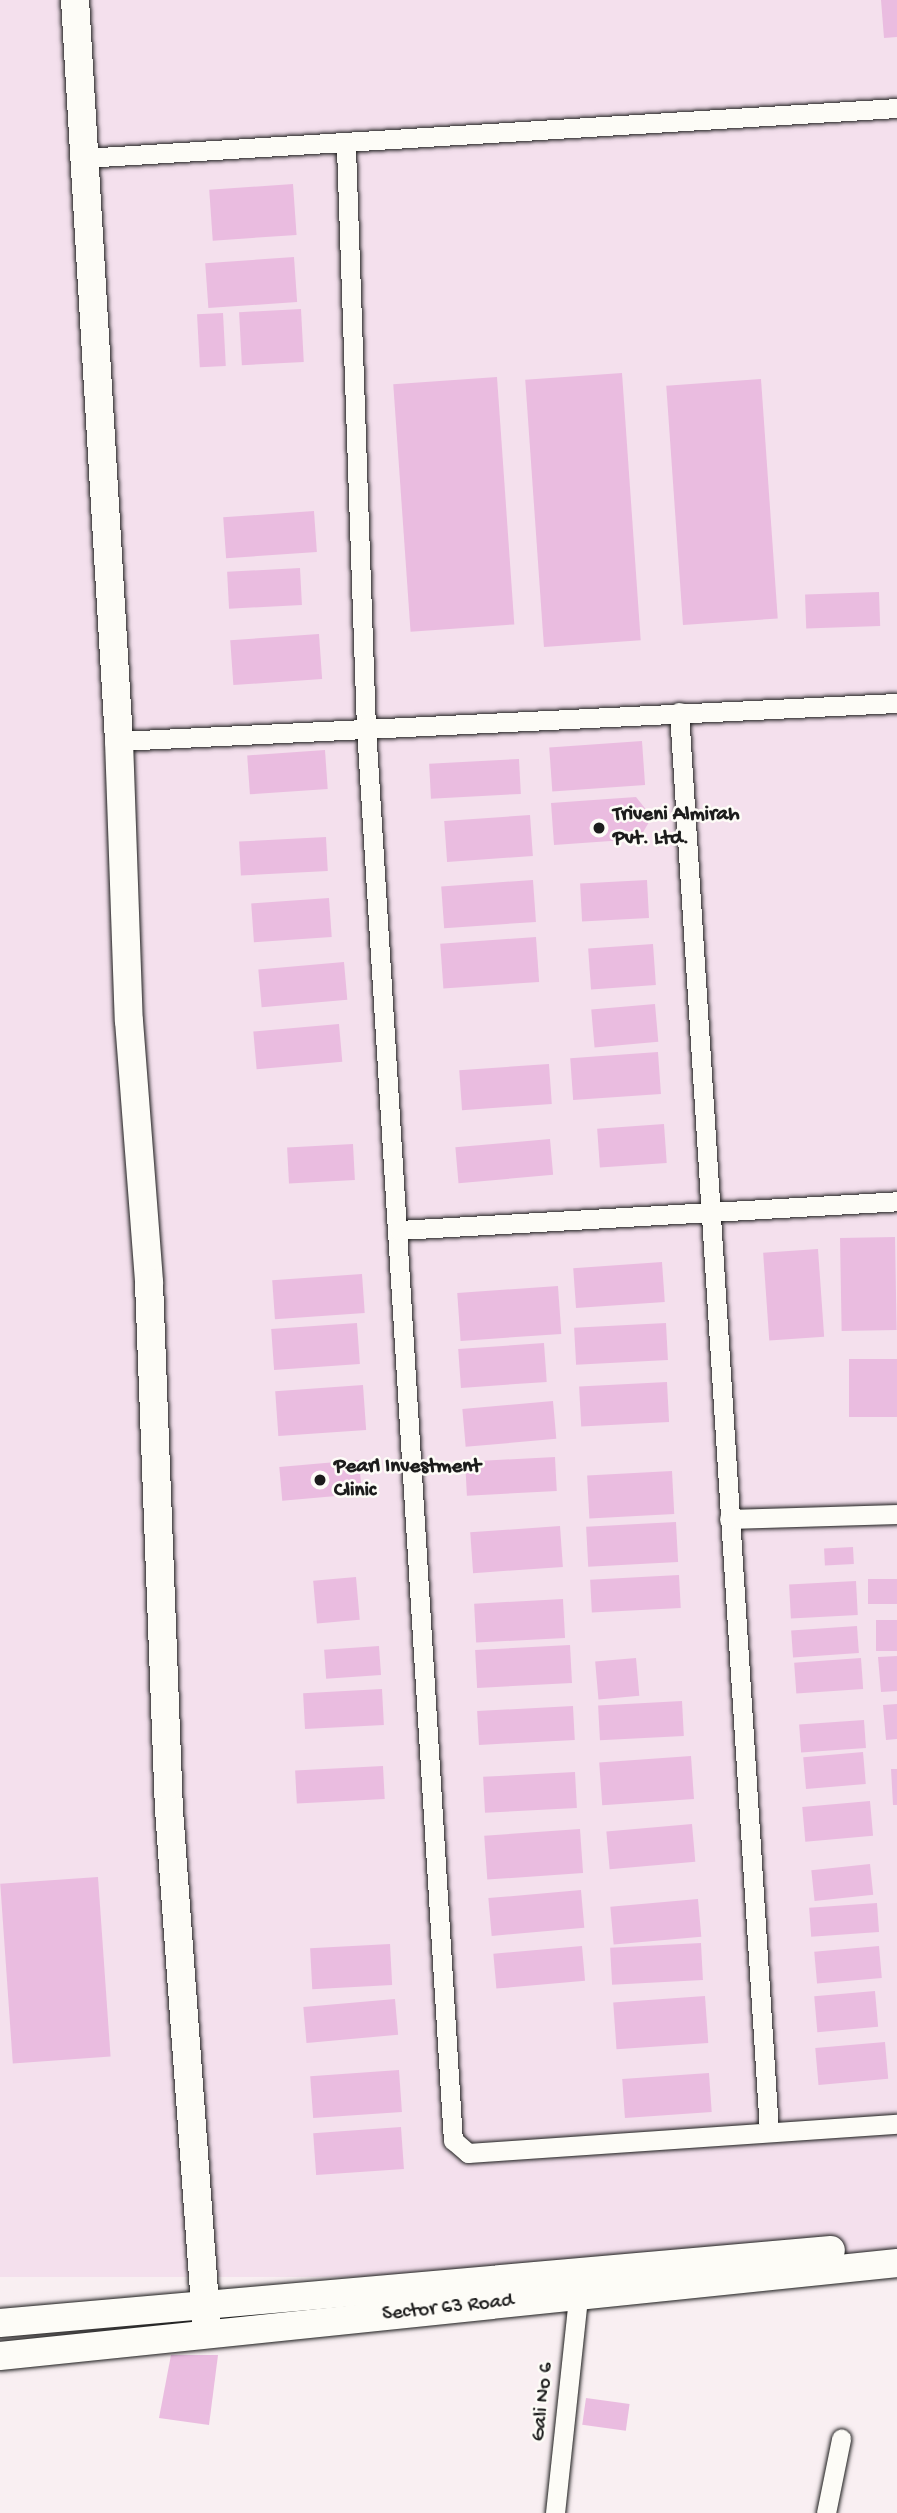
<!DOCTYPE html>
<style>
body{margin:0}
#map{position:relative;width:897px;height:2513px;overflow:hidden;background:#f9eff2;font-family:"Gochi Hand",sans-serif}
div>[style]{position:absolute}
.built>*{inset:0;background:#f4e0ed;transform-origin:0 0}
.building>*{inset:0;background:#eabce0;transform-origin:0 0}
.roads{filter:drop-shadow(0 0 2px #1c1c1c) drop-shadow(0 0 2px #1c1c1c)}
.street>*{height:19px;margin:-9.5px;padding:0 9.5px;transform-origin:9.5px;border-radius:9.5px;background:#fdfcf7}
.secondary>*{height:28px;margin:-14px;padding:0 14px;transform-origin:14px;border-radius:14px;background:#fdfcf7}
.dots>*{width:19px;height:19px;translate:-50% -50%;box-sizing:border-box;border:4px solid #fdfcf7;border-radius:50%}
span{translate:-50% -50%;white-space:nowrap;text-align:center;line-height:1.15;-webkit-text-stroke:5px #fdfcf7;paint-order:stroke}
.poi-label{font-size:21px;color:#1c1c1c;font-weight:700}
.left{translate:0 -50%;text-align:left}
.street-label{font-size:21px;color:#1c1c1c}
</style>
<div id="map">
<div class="built">
<i style="left:0;top:0;width:897px;height:2277px"></i>
</div>
<div class="building">
<i style="clip-path:polygon(881px 0,897px 0,897px 37px,884px 38px)"></i>
<i style="left:293px;top:184px;width:51px;height:84px;rotate:86deg"></i>
<i style="left:294px;top:257px;width:45px;height:89px;rotate:86deg"></i>
<i style="left:301px;top:309px;width:53px;height:62px;rotate:87deg"></i>
<i style="left:223px;top:313px;width:53px;height:26px;rotate:87deg"></i>
<i style="left:622px;top:373px;width:268px;height:97px;rotate:86deg"></i>
<i style="left:497px;top:377px;width:248px;height:104px;rotate:86deg"></i>
<i style="left:761px;top:379px;width:240px;height:95px;rotate:86deg"></i>
<i style="left:314px;top:511px;width:41px;height:91px;rotate:86deg"></i>
<i style="left:300px;top:568px;width:37px;height:73px;rotate:87deg"></i>
<i style="left:879px;top:592px;width:34px;height:74px;rotate:88deg"></i>
<i style="left:319px;top:634px;width:45px;height:89px;rotate:86deg"></i>
<i style="left:642px;top:741px;width:44px;height:93px;rotate:86deg"></i>
<i style="left:325px;top:750px;width:39px;height:78px;rotate:86deg"></i>
<i style="left:519px;top:759px;width:35px;height:90px;rotate:87deg"></i>
<i style="clip-path:polygon(636px 797px,652px 817px,639px 839px,554px 845px,551px 803px)"></i>
<i style="left:530px;top:815px;width:41px;height:86px;rotate:86deg"></i>
<i style="left:326px;top:837px;width:34px;height:87px;rotate:87deg"></i>
<i style="left:533px;top:880px;width:42px;height:92px;rotate:86deg"></i>
<i style="left:647px;top:880px;width:38px;height:67px;rotate:87deg"></i>
<i style="left:329px;top:898px;width:39px;height:78px;rotate:86deg"></i>
<i style="left:536px;top:937px;width:45px;height:96px;rotate:86deg"></i>
<i style="left:653px;top:944px;width:41px;height:65px;rotate:86deg"></i>
<i style="left:344px;top:962px;width:38px;height:86px;rotate:85deg"></i>
<i style="left:655px;top:1004px;width:38px;height:64px;rotate:85deg"></i>
<i style="left:339px;top:1024px;width:38px;height:86px;rotate:85deg"></i>
<i style="left:658px;top:1052px;width:42px;height:88px;rotate:86deg"></i>
<i style="left:549px;top:1064px;width:40px;height:90px;rotate:86deg"></i>
<i style="left:664px;top:1124px;width:39px;height:67px;rotate:86deg"></i>
<i style="left:550px;top:1139px;width:36px;height:95px;rotate:85deg"></i>
<i style="left:353px;top:1144px;width:36px;height:66px;rotate:87deg"></i>
<i style="left:895px;top:1237px;width:93px;height:55px;rotate:89deg"></i>
<i style="left:818px;top:1249px;width:88px;height:55px;rotate:86deg"></i>
<i style="left:662px;top:1262px;width:40px;height:89px;rotate:86deg"></i>
<i style="left:362px;top:1274px;width:39px;height:90px;rotate:86deg"></i>
<i style="left:558px;top:1286px;width:48px;height:101px;rotate:86deg"></i>
<i style="left:357px;top:1323px;width:41px;height:86px;rotate:86deg"></i>
<i style="left:666px;top:1323px;width:37px;height:92px;rotate:87deg"></i>
<i style="left:544px;top:1343px;width:39px;height:86px;rotate:86deg"></i>
<i style="left:897px;top:1359px;width:58px;height:48px;rotate:90deg"></i>
<i style="left:667px;top:1382px;width:40px;height:88px;rotate:87deg"></i>
<i style="left:363px;top:1385px;width:45px;height:88px;rotate:86deg"></i>
<i style="left:553px;top:1401px;width:38px;height:91px;rotate:85deg"></i>
<i style="left:555px;top:1457px;width:34px;height:90px;rotate:87deg"></i>
<i style="left:359px;top:1460px;width:34px;height:80px;rotate:85deg"></i>
<i style="left:672px;top:1471px;width:43px;height:85px;rotate:87deg"></i>
<i style="left:676px;top:1522px;width:40px;height:90px;rotate:87deg"></i>
<i style="left:560px;top:1526px;width:41px;height:90px;rotate:86deg"></i>
<i style="left:853px;top:1547px;width:17px;height:29px;rotate:87deg"></i>
<i style="left:679px;top:1575px;width:33px;height:89px;rotate:87deg"></i>
<i style="left:356px;top:1577px;width:43px;height:43px;rotate:85deg"></i>
<i style="left:897px;top:1579px;width:25px;height:29px;rotate:90deg"></i>
<i style="left:856px;top:1581px;width:34px;height:67px;rotate:87deg"></i>
<i style="left:563px;top:1599px;width:39px;height:89px;rotate:87deg"></i>
<i style="left:897px;top:1620px;width:31px;height:21px;rotate:90deg"></i>
<i style="left:857px;top:1626px;width:27px;height:66px;rotate:86deg"></i>
<i style="left:570px;top:1645px;width:38px;height:95px;rotate:87deg"></i>
<i style="left:379px;top:1646px;width:29px;height:55px;rotate:86deg"></i>
<i style="clip-path:polygon(897px 1656px,897px 1691px,881px 1692px,878px 1657px)"></i>
<i style="left:636px;top:1658px;width:38px;height:41px;rotate:85deg"></i>
<i style="left:861px;top:1658px;width:31px;height:67px;rotate:86deg"></i>
<i style="left:382px;top:1689px;width:36px;height:79px;rotate:87deg"></i>
<i style="left:682px;top:1701px;width:35px;height:84px;rotate:87deg"></i>
<i style="clip-path:polygon(897px 1704px,897px 1739px,886px 1740px,883px 1705px)"></i>
<i style="left:573px;top:1706px;width:34px;height:96px;rotate:87deg"></i>
<i style="left:864px;top:1720px;width:28px;height:65px;rotate:86deg"></i>
<i style="left:863px;top:1752px;width:32px;height:60px;rotate:85deg"></i>
<i style="left:691px;top:1756px;width:43px;height:92px;rotate:86deg"></i>
<i style="left:383px;top:1766px;width:33px;height:88px;rotate:87deg"></i>
<i style="clip-path:polygon(891px 1769px,897px 1769px,897px 1805px,893px 1805px)"></i>
<i style="left:575px;top:1772px;width:36px;height:92px;rotate:87deg"></i>
<i style="left:870px;top:1801px;width:35px;height:68px;rotate:85deg"></i>
<i style="left:692px;top:1824px;width:38px;height:86px;rotate:85deg"></i>
<i style="left:580px;top:1829px;width:44px;height:96px;rotate:86deg"></i>
<i style="left:870px;top:1864px;width:31px;height:59px;rotate:84deg"></i>
<i style="left:98px;top:1877px;width:180px;height:98px;rotate:86deg"></i>
<i style="left:581px;top:1890px;width:38px;height:93px;rotate:85deg"></i>
<i style="left:698px;top:1899px;width:38px;height:88px;rotate:85deg"></i>
<i style="left:877px;top:1903px;width:29px;height:68px;rotate:86deg"></i>
<i style="left:701px;top:1943px;width:37px;height:91px;rotate:87deg"></i>
<i style="left:390px;top:1944px;width:41px;height:80px;rotate:87deg"></i>
<i style="left:582px;top:1946px;width:35px;height:89px;rotate:85deg"></i>
<i style="left:879px;top:1946px;width:32px;height:65px;rotate:85deg"></i>
<i style="left:875px;top:1991px;width:36px;height:61px;rotate:85deg"></i>
<i style="left:705px;top:1996px;width:47px;height:92px;rotate:86deg"></i>
<i style="left:395px;top:1999px;width:36px;height:92px;rotate:85deg"></i>
<i style="left:885px;top:2042px;width:37px;height:70px;rotate:85deg"></i>
<i style="left:399px;top:2070px;width:42px;height:89px;rotate:86deg"></i>
<i style="left:709px;top:2073px;width:39px;height:87px;rotate:86deg"></i>
<i style="left:401px;top:2127px;width:42px;height:88px;rotate:86deg"></i>
<i style="clip-path:polygon(171px 2355px,218px 2355px,209px 2425px,159px 2418px)"></i>
<i style="left:586px;top:2398px;width:44px;height:27px;rotate:8deg"></i>
</div>
<div class="roads">
<div class="street">
<i style="left:346px;top:147px;width:580px;rotate:88.03deg"></i>
<i style="left:366px;top:727px;width:1416px;rotate:86.48deg"></i>
<i style="left:453px;top:2140px;width:20px;rotate:41deg"></i>
<i style="left:468px;top:2153px;width:430px;rotate:-3.9deg"></i>
<i style="left:84px;top:158px;width:815px;rotate:-3.52deg"></i>
<i style="left:679px;top:712px;width:1423px;rotate:86.37deg"></i>
<i style="left:119px;top:741px;width:779px;rotate:-2.8deg"></i>
<i style="left:399px;top:1230px;width:499px;rotate:-3.3deg"></i>
<i style="left:729px;top:1519px;width:168px;rotate:-1.7deg"></i>
<i style="left:555px;top:2513px;width:218px;rotate:-83.9deg"></i>
<i style="left:826px;top:2513px;width:76px;rotate:-78.5deg"></i>
</div>
<div class="secondary">
<i style="left:75px;top:0;width:742px;rotate:86.6deg"></i>
<i style="left:119px;top:741px;width:280px;rotate:88deg"></i>
<i style="left:129px;top:1021px;width:263px;rotate:85.6deg"></i>
<i style="left:149px;top:1283px;width:527px;rotate:87.83deg"></i>
<i style="left:169px;top:1810px;width:524px;rotate:85.84deg"></i>
<i style="left:0;top:2323px;width:834px;rotate:-5.02deg"></i>
<i style="left:0;top:2356px;width:902px;rotate:-5.92deg"></i>
</div>
</div>
<div class="dots">
<i style="left:599px;top:828px;background:#1c1c1c"></i>
<i style="left:320px;top:1480px;background:#1c1c1c"></i>
</div>
<div class="poi-label">
<span class="left" style="left:613px;top:828px">Triveni Almirah<br>Pvt. Ltd.</span>
<span class="left" style="left:334px;top:1480px">Pearl Investment<br>Clinic</span>
</div>
<div class="street-label">
<span style="left:448px;top:2309px;rotate:-6deg">Sector 63 Road</span>
<span style="left:544px;top:2402px;rotate:-84deg">Gali No 6</span>
</div>
</div>
